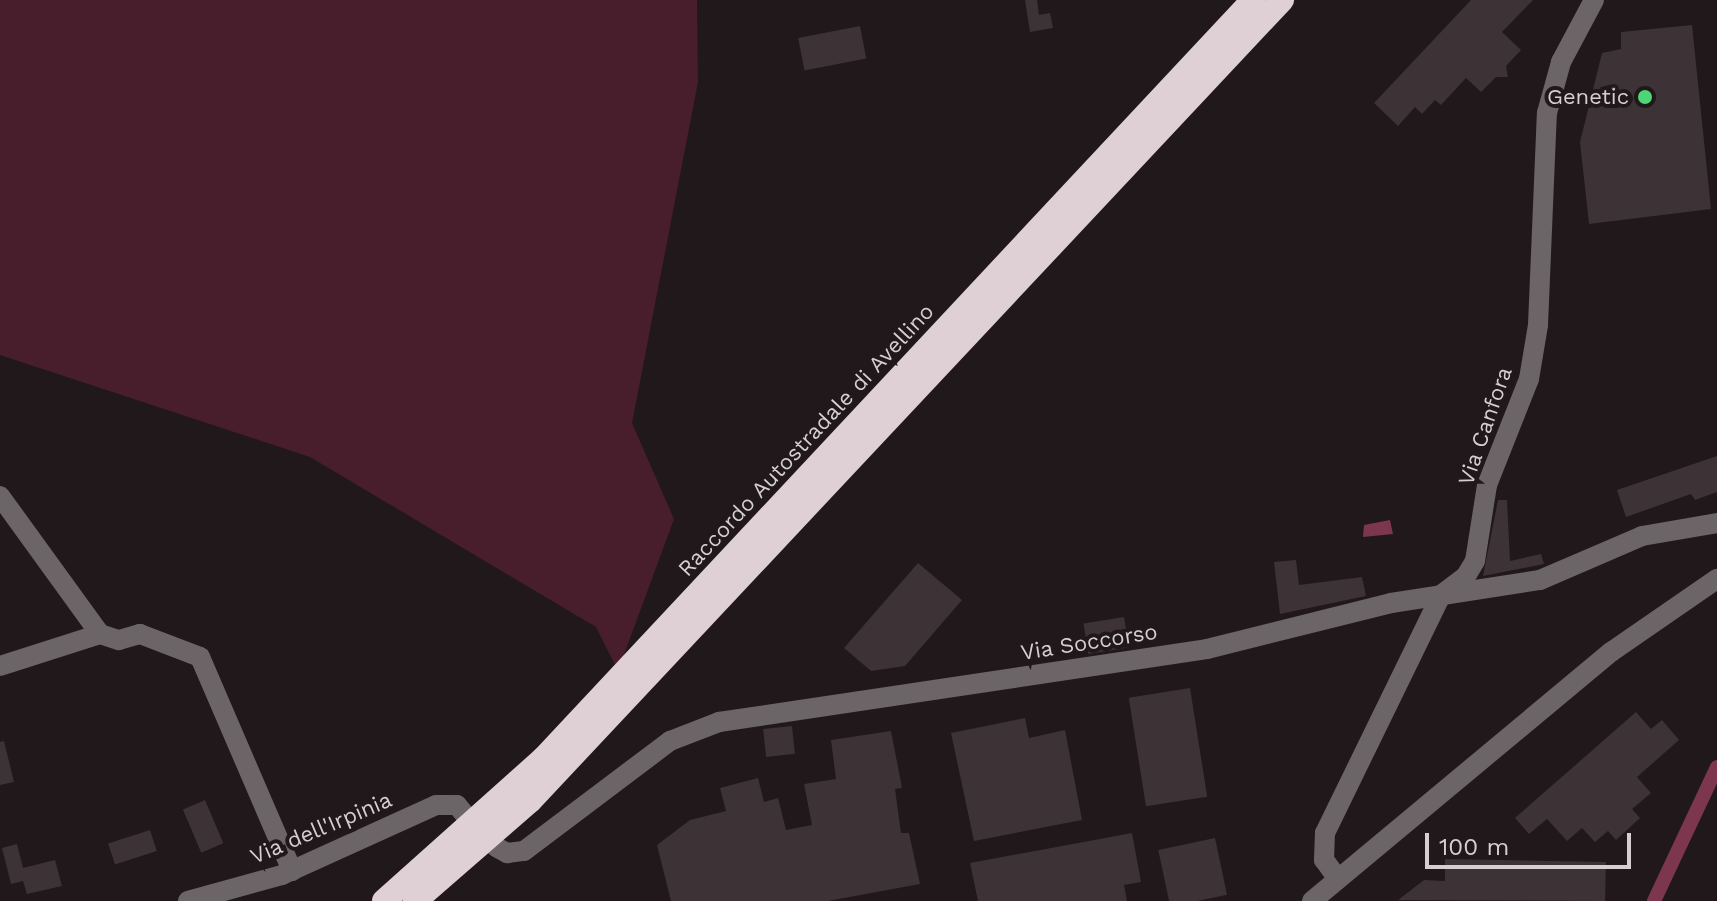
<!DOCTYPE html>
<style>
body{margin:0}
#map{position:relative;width:1717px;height:901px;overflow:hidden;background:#21181b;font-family:"Work Sans",sans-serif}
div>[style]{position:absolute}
.green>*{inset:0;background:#481d2c}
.water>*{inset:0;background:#7c374f}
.canal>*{height:14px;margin:-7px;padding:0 7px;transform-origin:7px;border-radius:7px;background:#7c374f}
.building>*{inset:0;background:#3d3235;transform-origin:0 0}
.minor>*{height:20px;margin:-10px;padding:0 10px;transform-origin:10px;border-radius:10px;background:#6b6567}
.highway>*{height:24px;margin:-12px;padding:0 12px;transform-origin:12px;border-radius:12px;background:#ded0d4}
.dots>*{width:22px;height:22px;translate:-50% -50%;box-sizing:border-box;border:4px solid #21181b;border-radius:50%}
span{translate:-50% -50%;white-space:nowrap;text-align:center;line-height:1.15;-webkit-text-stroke:8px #21181b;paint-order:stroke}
.poi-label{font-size:22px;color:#d6cfd1}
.right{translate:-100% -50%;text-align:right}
.street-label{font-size:22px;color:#d6cfd1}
.scale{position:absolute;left:1425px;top:833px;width:206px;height:36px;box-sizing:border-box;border:4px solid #d6cfd1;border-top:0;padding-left:10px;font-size:24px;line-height:28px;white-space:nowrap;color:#d6cfd1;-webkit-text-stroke:6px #21181b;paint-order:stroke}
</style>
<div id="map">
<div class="green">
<i style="clip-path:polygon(0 0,697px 0,698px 82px,632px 423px,674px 519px,618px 671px,596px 627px,310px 457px,0 355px)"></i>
</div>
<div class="water">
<i style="clip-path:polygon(1390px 520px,1393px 534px,1363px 537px,1364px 525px)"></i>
</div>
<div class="canal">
<i style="left:1654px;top:901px;width:148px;rotate:-64.8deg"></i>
</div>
<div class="building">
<i style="clip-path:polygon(1025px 0,1037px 0,1039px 15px,1050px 13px,1053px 28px,1030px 32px)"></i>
<i style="clip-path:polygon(1471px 0,1533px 0,1502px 32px,1521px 50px,1506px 66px,1508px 77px,1496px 77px,1481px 92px,1466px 78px,1441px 105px,1435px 100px,1422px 114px,1415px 107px,1398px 126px,1374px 103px)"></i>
<i style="clip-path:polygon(1692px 25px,1711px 209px,1589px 224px,1580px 142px,1602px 53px,1621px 49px,1621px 32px)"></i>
<i style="left:860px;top:26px;width:33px;height:63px;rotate:79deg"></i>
<i style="clip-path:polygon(1717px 456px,1717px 492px,1695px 500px,1691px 494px,1626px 517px,1617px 490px)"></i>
<i style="clip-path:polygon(1498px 500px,1507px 500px,1510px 561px,1541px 554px,1544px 564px,1483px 576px)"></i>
<i style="clip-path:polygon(1296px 560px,1299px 585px,1362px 577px,1366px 596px,1280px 614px,1274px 562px)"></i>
<i style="clip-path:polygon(918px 563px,962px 600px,905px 666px,871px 671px,844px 648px)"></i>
<i style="left:1124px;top:617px;width:31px;height:41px;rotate:81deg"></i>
<i style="left:1190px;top:688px;width:110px;height:62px;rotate:81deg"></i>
<i style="clip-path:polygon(1636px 712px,1651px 729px,1662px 720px,1679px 740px,1637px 777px,1651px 793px,1632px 809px,1640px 818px,1616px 840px,1608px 831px,1595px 842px,1582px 828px,1567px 841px,1547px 819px,1529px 834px,1515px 818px)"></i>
<i style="clip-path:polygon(1025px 718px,1029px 738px,1065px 730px,1082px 820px,974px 841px,951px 733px)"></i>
<i style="left:792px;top:726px;width:28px;height:29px;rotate:84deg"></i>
<i style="clip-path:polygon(891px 731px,902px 788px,895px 789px,901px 833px,909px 833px,920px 884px,828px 901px,671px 901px,657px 845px,690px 820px,726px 811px,720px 788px,758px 778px,764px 802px,778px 798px,786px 830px,812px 825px,804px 784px,836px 779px,831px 740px)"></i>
<i style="clip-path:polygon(4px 741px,14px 782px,0 785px,0 742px)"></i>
<i style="left:205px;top:800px;width:47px;height:24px;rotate:67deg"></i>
<i style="left:150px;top:830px;width:22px;height:44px;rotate:72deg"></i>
<i style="clip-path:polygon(1132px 833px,1141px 882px,1124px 885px,1127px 901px,978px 901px,970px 863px)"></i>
<i style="left:1215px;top:838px;width:58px;height:58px;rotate:78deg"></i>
<i style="clip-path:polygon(17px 844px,23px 868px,55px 860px,62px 886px,27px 894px,23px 881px,11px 884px,2px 848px)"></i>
<i style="clip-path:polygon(1445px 859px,1606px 862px,1605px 901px,1398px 900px,1424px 880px,1445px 881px)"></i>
</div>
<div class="minor">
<i style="left:0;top:496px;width:170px;rotate:54.1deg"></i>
<i style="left:0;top:666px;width:105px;rotate:-17.7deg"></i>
<i style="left:100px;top:634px;width:20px;rotate:18deg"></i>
<i style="left:119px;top:640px;width:22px;rotate:-16deg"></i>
<i style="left:140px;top:634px;width:64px;rotate:21deg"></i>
<i style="left:200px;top:657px;width:233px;rotate:66.7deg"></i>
<i style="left:496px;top:847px;width:13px;rotate:29deg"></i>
<i style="left:507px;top:853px;width:17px;rotate:-7deg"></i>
<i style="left:524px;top:851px;width:183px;rotate:-37deg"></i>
<i style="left:670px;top:741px;width:53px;rotate:-21.2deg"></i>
<i style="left:719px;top:722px;width:493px;rotate:-8.5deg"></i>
<i style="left:1207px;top:649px;width:190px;rotate:-14deg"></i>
<i style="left:1391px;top:603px;width:151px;rotate:-8.8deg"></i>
<i style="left:1540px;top:580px;width:111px;rotate:-23.3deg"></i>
<i style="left:1642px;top:536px;width:76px;rotate:-9.8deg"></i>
<i style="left:1338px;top:879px;width:24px;rotate:-126deg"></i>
<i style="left:1324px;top:860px;width:27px;rotate:-88deg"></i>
<i style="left:1325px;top:833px;width:265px;rotate:-64deg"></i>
<i style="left:1441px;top:595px;width:31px;rotate:-37deg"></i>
<i style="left:1466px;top:576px;width:17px;rotate:-59deg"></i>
<i style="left:1475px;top:561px;width:77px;rotate:-81deg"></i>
<i style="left:1487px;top:485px;width:114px;rotate:-68.4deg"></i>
<i style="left:1529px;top:379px;width:55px;rotate:-80.5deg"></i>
<i style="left:1538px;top:325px;width:212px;rotate:-87.6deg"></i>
<i style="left:1547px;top:113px;width:53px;rotate:-74.6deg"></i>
<i style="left:1561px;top:62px;width:70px;rotate:-62deg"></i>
<i style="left:188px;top:901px;width:98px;rotate:-15.5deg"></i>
<i style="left:282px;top:875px;width:169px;rotate:-24.4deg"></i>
<i style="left:436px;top:805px;width:21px"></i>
<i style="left:457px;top:805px;width:14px;rotate:51deg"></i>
<i style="left:1312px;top:901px;width:389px;rotate:-39.8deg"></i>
<i style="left:1611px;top:652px;width:129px;rotate:-34.6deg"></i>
</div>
<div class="highway">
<i style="left:384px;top:901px;width:215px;rotate:-41.8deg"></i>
<i style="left:544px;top:758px;width:1038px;rotate:-46.91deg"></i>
<i style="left:415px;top:901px;width:152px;rotate:-41deg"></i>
<i style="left:530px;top:801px;width:1099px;rotate:-46.81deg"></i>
</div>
<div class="dots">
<i style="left:1645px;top:97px;background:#4dd676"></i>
</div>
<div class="poi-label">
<span class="right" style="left:1629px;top:97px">Genetic</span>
</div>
<div class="street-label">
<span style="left:1485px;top:426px;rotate:-71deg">Via Canfora</span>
<span style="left:806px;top:440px;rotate:-47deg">Raccordo Autostradale di Avellino</span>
<span style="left:1089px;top:642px;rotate:-9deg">Via Soccorso</span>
<span style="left:321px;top:828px;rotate:-23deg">Via dell'Irpinia</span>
</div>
<div class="scale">100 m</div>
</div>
